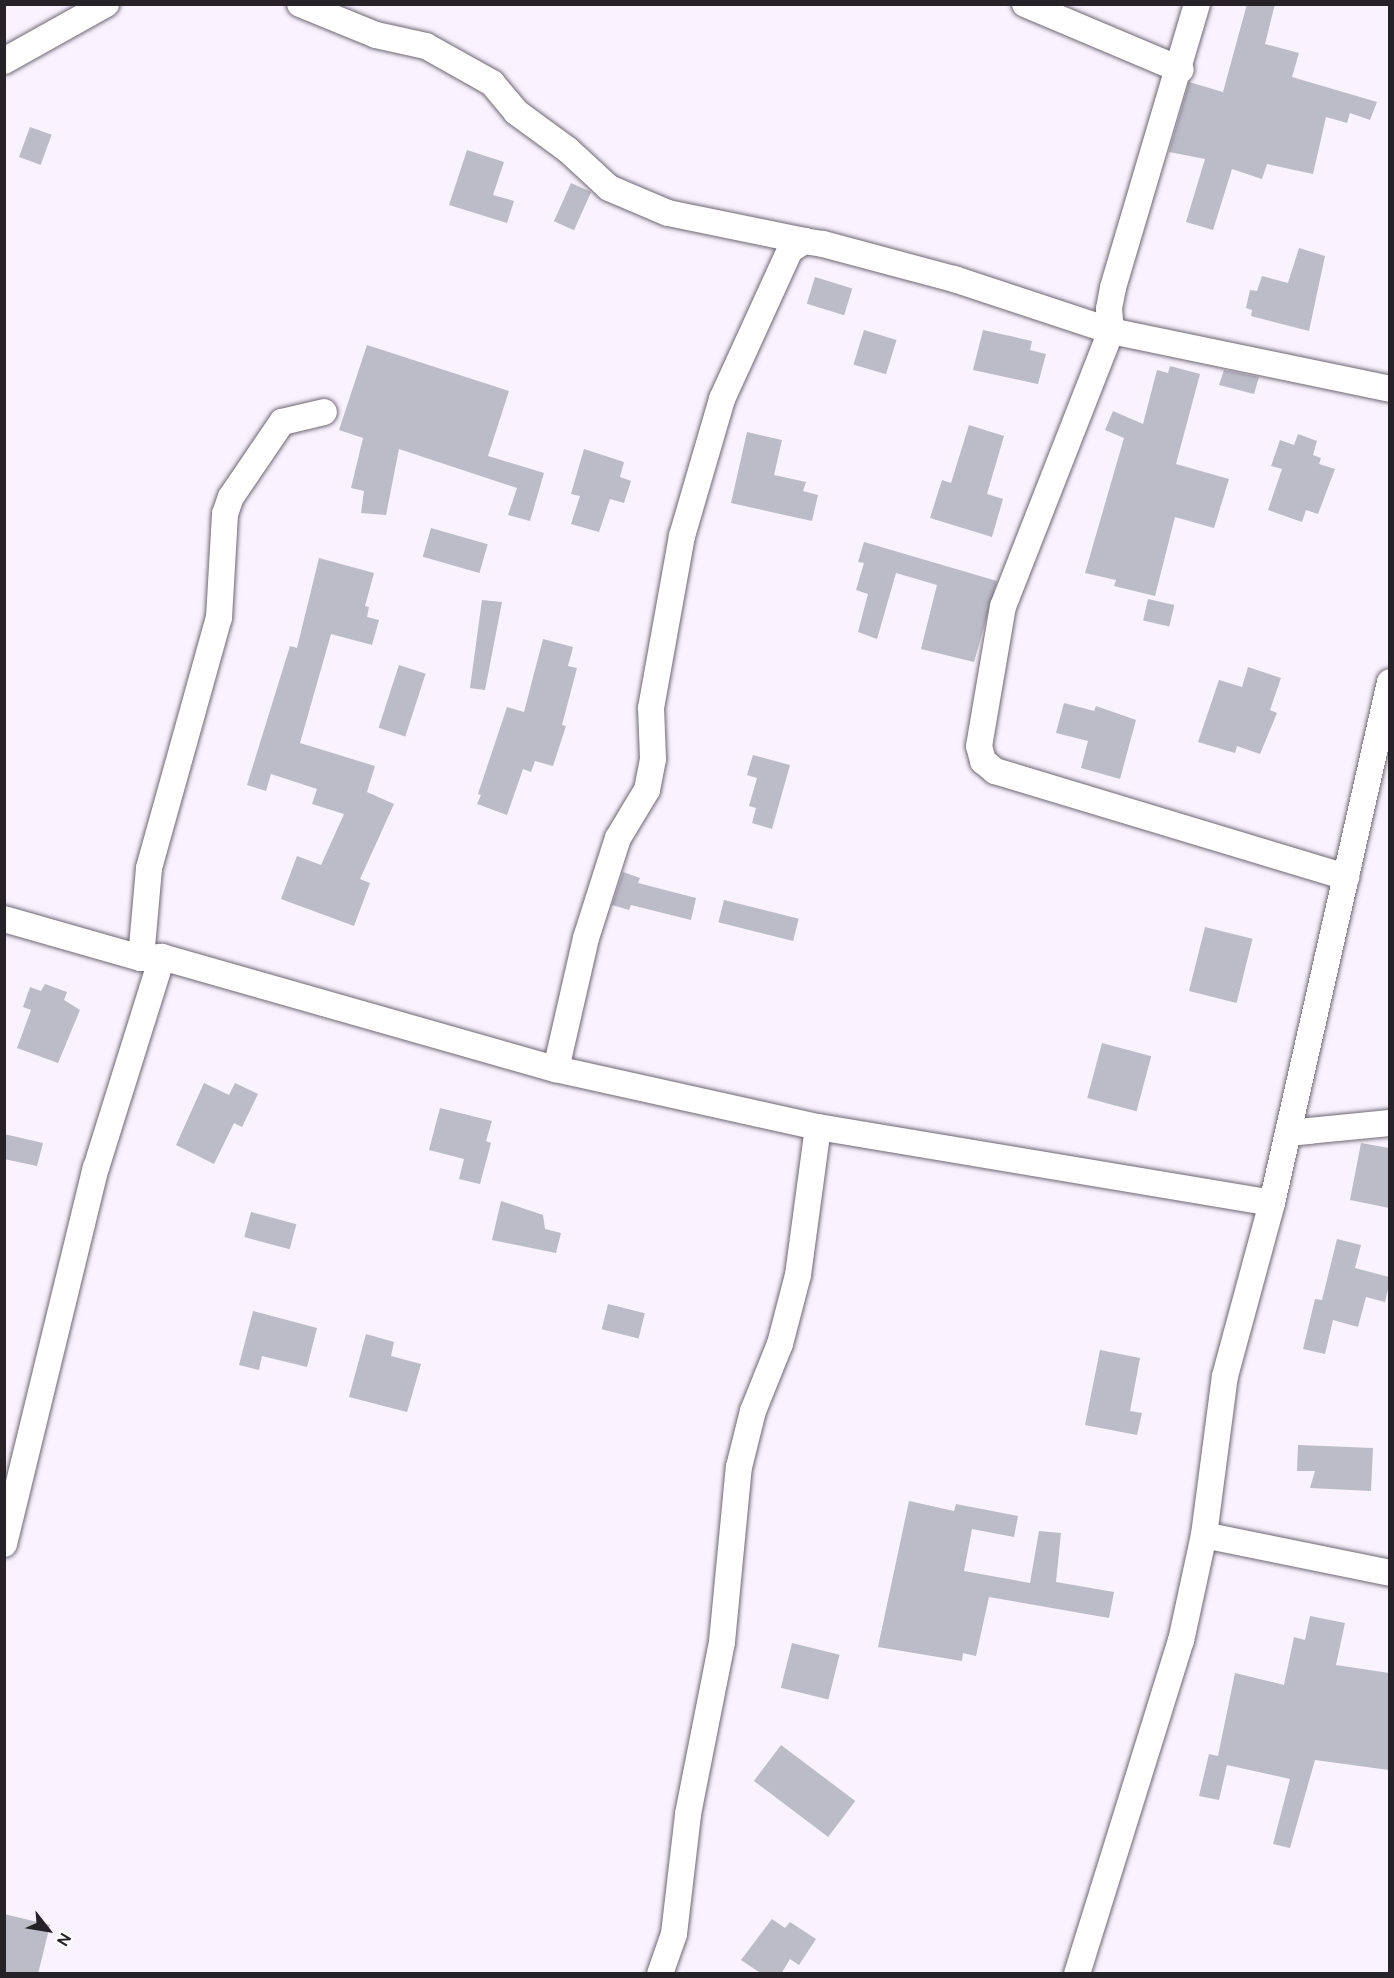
<!DOCTYPE html>
<style>
body{margin:0}
#map{position:relative;width:1394px;height:1978px;overflow:hidden;background:#f8f3fe;font-family:"DM Sans",sans-serif}
div>[style]{position:absolute}
.building>*{inset:0;background:#bcbbc8;transform-origin:0 0}
.roads{filter:drop-shadow(0 0 2px #6d6772) drop-shadow(0 0 2px #6d6772)}
.minor>*{height:26px;margin:-13px;padding:0 13px;transform-origin:13px;border-radius:13px;background:#fff}
span{translate:-50% -50%;white-space:nowrap;text-align:center;line-height:1.15;-webkit-text-stroke:6px #fff;paint-order:stroke}
.frame{position:absolute;inset:0;border:6px solid #252328;pointer-events:none}
.north{position:absolute;left:18px;top:1900px;width:60px;height:60px;-webkit-text-stroke:4px #fff;paint-order:stroke;rotate:121deg;font-size:16px;font-weight:700;line-height:24px;text-align:center;color:#252328}
.north::after{content:'';display:block;margin:auto;width:21px;height:27px;background:#252328;clip-path:polygon(50% 0,100% 100%,50% 72%,0 100%)}
</style>
<div id="map">
<div class="building">
<i style="clip-path:polygon(1247px 4px,1275px 4px,1265px 44px,1299px 53px,1292px 77px,1377px 102px,1370px 120px,1350px 113px,1347px 123px,1326px 117px,1313px 174px,1267px 164px,1262px 179px,1232px 169px,1213px 230px,1186px 222px,1205px 159px,1169px 152px,1189px 82px,1223px 92px)"></i>
<i style="left:30px;top:127px;width:23px;height:32px;rotate:20deg"></i>
<i style="clip-path:polygon(467px 150px,504px 162px,493px 195px,514px 201px,507px 223px,449px 205px)"></i>
<i style="left:571px;top:183px;width:22px;height:42px;rotate:24deg"></i>
<i style="clip-path:polygon(1299px 248px,1325px 256px,1309px 331px,1251px 316px,1252px 310px,1246px 308px,1250px 290px,1257px 291px,1262px 276px,1288px 283px)"></i>
<i style="left:815px;top:277px;width:39px;height:28px;rotate:17deg"></i>
<i style="left:864px;top:330px;width:34px;height:36px;rotate:17deg"></i>
<i style="clip-path:polygon(983px 330px,1032px 341px,1030px 350px,1046px 354px,1038px 384px,973px 370px)"></i>
<i style="clip-path:polygon(367px 345px,509px 391px,488px 456px,544px 473px,530px 521px,508px 515px,517px 488px,399px 449px,386px 515px,361px 513px,364px 491px,351px 488px,363px 438px,339px 430px)"></i>
<i style="clip-path:polygon(1170px 366px,1200px 374px,1176px 464px,1229px 479px,1214px 528px,1175px 517px,1155px 596px,1114px 586px,1116px 580px,1085px 573px,1124px 438px,1105px 430px,1113px 411px,1143px 424px,1157px 370px,1168px 373px)"></i>
<i style="clip-path:polygon(1224px 370px,1259px 377px,1254px 394px,1219px 385px)"></i>
<i style="clip-path:polygon(969px 425px,1004px 436px,987px 494px,1003px 499px,992px 537px,930px 518px,942px 480px,951px 483px)"></i>
<i style="clip-path:polygon(747px 432px,782px 440px,774px 475px,806px 482px,803px 491px,818px 495px,812px 521px,731px 503px)"></i>
<i style="clip-path:polygon(1298px 434px,1317px 441px,1313px 455px,1321px 458px,1319px 464px,1335px 469px,1318px 514px,1306px 510px,1302px 522px,1268px 510px,1282px 469px,1271px 466px,1280px 440px,1294px 445px)"></i>
<i style="clip-path:polygon(584px 449px,624px 462px,620px 477px,631px 481px,624px 503px,610px 499px,599px 532px,571px 524px,580px 496px,571px 494px)"></i>
<i style="left:431px;top:528px;width:59px;height:30px;rotate:16deg"></i>
<i style="clip-path:polygon(864px 542px,997px 581px,974px 662px,921px 649px,937px 585px,896px 573px,877px 639px,858px 632px,868px 594px,856px 590px,864px 563px,858px 562px)"></i>
<i style="clip-path:polygon(319px 558px,374px 573px,365px 606px,369px 607px,367px 617px,379px 620px,372px 645px,331px 634px,300px 743px,375px 766px,367px 792px,394px 804px,360px 879px,370px 883px,354px 926px,281px 899px,297px 856px,321px 865px,344px 814px,312px 804px,317px 789px,271px 774px,266px 791px,247px 785px,290px 646px,297px 648px)"></i>
<i style="left:1148px;top:599px;width:27px;height:22px;rotate:13deg"></i>
<i style="clip-path:polygon(482px 600px,502px 602px,485px 690px,470px 688px)"></i>
<i style="clip-path:polygon(543px 639px,573px 647px,568px 666px,577px 668px,562px 725px,566px 726px,553px 766px,535px 761px,531px 772px,523px 769px,507px 815px,477px 804px,481px 795px,478px 794px,507px 707px,524px 712px)"></i>
<i style="left:399px;top:665px;width:28px;height:66px;rotate:18deg"></i>
<i style="clip-path:polygon(1248px 667px,1281px 678px,1270px 710px,1277px 713px,1260px 754px,1237px 746px,1235px 753px,1198px 742px,1219px 680px,1242px 687px)"></i>
<i style="clip-path:polygon(1064px 703px,1094px 711px,1096px 706px,1136px 720px,1120px 779px,1081px 768px,1088px 741px,1056px 733px)"></i>
<i style="clip-path:polygon(753px 755px,790px 765px,772px 829px,752px 823px,756px 808px,749px 806px,757px 778px,747px 775px)"></i>
<i style="clip-path:polygon(623px 872px,640px 878px,638px 883px,696px 898px,691px 920px,631px 905px,629px 910px,612px 905px)"></i>
<i style="left:724px;top:900px;width:77px;height:23px;rotate:14deg"></i>
<i style="left:1205px;top:927px;width:49px;height:66px;rotate:14deg"></i>
<i style="clip-path:polygon(45px 984px,67px 992px,64px 1000px,80px 1010px,58px 1063px,17px 1048px,31px 1010px,23px 1007px,30px 987px,41px 991px)"></i>
<i style="left:1102px;top:1043px;width:51px;height:57px;rotate:15deg"></i>
<i style="clip-path:polygon(204px 1083px,229px 1095px,235px 1083px,258px 1094px,242px 1127px,234px 1123px,214px 1164px,176px 1145px)"></i>
<i style="clip-path:polygon(440px 1108px,492px 1121px,486px 1141px,491px 1143px,480px 1184px,459px 1179px,464px 1159px,429px 1150px)"></i>
<i style="clip-path:polygon(4px 1134px,43px 1143px,37px 1166px,4px 1159px)"></i>
<i style="clip-path:polygon(1361px 1143px,1389px 1148px,1389px 1208px,1350px 1200px)"></i>
<i style="clip-path:polygon(501px 1201px,543px 1215px,545px 1229px,561px 1233px,556px 1253px,492px 1240px)"></i>
<i style="left:251px;top:1212px;width:47px;height:26px;rotate:15deg"></i>
<i style="clip-path:polygon(1337px 1239px,1361px 1245px,1355px 1268px,1389px 1277px,1389px 1285px,1385px 1302px,1366px 1297px,1358px 1327px,1333px 1320px,1325px 1354px,1303px 1349px,1315px 1299px,1322px 1300px)"></i>
<i style="left:608px;top:1304px;width:38px;height:26px;rotate:14deg"></i>
<i style="clip-path:polygon(253px 1311px,317px 1328px,307px 1367px,262px 1356px,259px 1370px,239px 1365px)"></i>
<i style="clip-path:polygon(366px 1334px,394px 1342px,391px 1356px,421px 1364px,407px 1412px,349px 1397px)"></i>
<i style="clip-path:polygon(1100px 1350px,1140px 1358px,1130px 1411px,1142px 1413px,1137px 1435px,1085px 1425px)"></i>
<i style="clip-path:polygon(1298px 1445px,1373px 1448px,1371px 1491px,1310px 1488px,1315px 1471px,1297px 1471px)"></i>
<i style="clip-path:polygon(909px 1501px,954px 1511px,956px 1504px,1018px 1516px,1014px 1537px,972px 1529px,964px 1571px,1030px 1583px,1039px 1531px,1061px 1533px,1056px 1582px,1114px 1592px,1109px 1618px,989px 1597px,976px 1656px,963px 1653px,962px 1661px,878px 1647px)"></i>
<i style="clip-path:polygon(1310px 1616px,1345px 1623px,1336px 1665px,1389px 1673px,1389px 1770px,1315px 1760px,1290px 1848px,1273px 1844px,1290px 1779px,1227px 1765px,1219px 1800px,1199px 1796px,1209px 1754px,1218px 1756px,1235px 1673px,1284px 1685px,1294px 1637px,1305px 1640px)"></i>
<i style="left:792px;top:1643px;width:49px;height:46px;rotate:14deg"></i>
<i style="left:781px;top:1745px;width:93px;height:45px;rotate:37deg"></i>
<i style="clip-path:polygon(4px 1914px,50px 1925px,38px 1974px,4px 1974px)"></i>
<i style="clip-path:polygon(772px 1919px,785px 1928px,790px 1922px,816px 1939px,799px 1965px,790px 1959px,781px 1974px,762px 1974px,741px 1960px)"></i>
</div>
<div class="roads">
<div class="minor">
<i style="left:300px;top:4px;width:82px;rotate:22.2deg"></i>
<i style="left:376px;top:35px;width:51px;rotate:12.4deg"></i>
<i style="left:426px;top:46px;width:76px;rotate:29.3deg"></i>
<i style="left:492px;top:83px;width:38px;rotate:50deg"></i>
<i style="left:516px;top:112px;width:64px;rotate:36.2deg"></i>
<i style="left:568px;top:150px;width:56px;rotate:42.8deg"></i>
<i style="left:609px;top:188px;width:64px;rotate:23deg"></i>
<i style="left:668px;top:213px;width:139px;rotate:11.6deg"></i>
<i style="left:1025px;top:4px;width:169px;rotate:22.9deg"></i>
<i style="left:1197px;top:4px;width:296px;rotate:106.5deg"></i>
<i style="left:1113px;top:288px;width:21px;rotate:101deg"></i>
<i style="left:1109px;top:309px;width:22px;rotate:85deg"></i>
<i style="left:1111px;top:331px;width:295px;rotate:111.4deg"></i>
<i style="left:1003px;top:606px;width:142px;rotate:99.7deg"></i>
<i style="left:979px;top:746px;width:16px;rotate:75deg"></i>
<i style="left:983px;top:761px;width:16px;rotate:40deg"></i>
<i style="left:995px;top:771px;width:367px;rotate:16.8deg"></i>
<i style="left:4px;top:61px;width:117px;rotate:-29.2deg"></i>
<i style="left:4px;top:919px;width:142px;rotate:15.9deg"></i>
<i style="left:141px;top:958px;width:21px;rotate:-3deg"></i>
<i style="left:162px;top:957px;width:410px;rotate:15.9deg"></i>
<i style="left:556px;top:1069px;width:268px;rotate:12.5deg"></i>
<i style="left:818px;top:1127px;width:460px;rotate:9.5deg"></i>
<i style="left:141px;top:958px;width:90px;rotate:-84.9deg"></i>
<i style="left:149px;top:868px;width:260px;rotate:-74.4deg"></i>
<i style="left:219px;top:618px;width:104px;rotate:-86.7deg"></i>
<i style="left:225px;top:514px;width:18px;rotate:-71deg"></i>
<i style="left:231px;top:497px;width:91px;rotate:-55.8deg"></i>
<i style="left:282px;top:422px;width:43px;rotate:-13.4deg"></i>
<i style="left:556px;top:1069px;width:134px;rotate:-77.1deg"></i>
<i style="left:586px;top:938px;width:105px;rotate:-72.3deg"></i>
<i style="left:618px;top:838px;width:56px;rotate:-58.9deg"></i>
<i style="left:647px;top:790px;width:32px;rotate:-79deg"></i>
<i style="left:653px;top:759px;width:51px;rotate:-92.2deg"></i>
<i style="left:651px;top:708px;width:175px;rotate:-79.8deg"></i>
<i style="left:682px;top:536px;width:143px;rotate:-73.7deg"></i>
<i style="left:722px;top:399px;width:164px;rotate:-65.5deg"></i>
<i style="left:790px;top:250px;width:17px;rotate:-33deg"></i>
<i style="left:804px;top:241px;width:19px;rotate:9deg"></i>
<i style="left:823px;top:244px;width:136px;rotate:15deg"></i>
<i style="left:954px;top:279px;width:165px;rotate:18.3deg"></i>
<i style="left:1111px;top:331px;width:285px;rotate:11.7deg"></i>
<i style="left:1288px;top:1133px;width:102px;rotate:-5.6deg"></i>
<i style="left:1204px;top:1535px;width:190px;rotate:11.5deg"></i>
<i style="left:4px;top:1544px;width:387px;rotate:-76.3deg"></i>
<i style="left:96px;top:1168px;width:221px;rotate:-72.6deg"></i>
<i style="left:660px;top:1974px;width:42px;rotate:-70.7deg"></i>
<i style="left:674px;top:1934px;width:121px;rotate:-83.3deg"></i>
<i style="left:688px;top:1814px;width:175px;rotate:-78.8deg"></i>
<i style="left:722px;top:1642px;width:176px;rotate:-84.5deg"></i>
<i style="left:739px;top:1467px;width:58px;rotate:-76deg"></i>
<i style="left:753px;top:1411px;width:72px;rotate:-68.1deg"></i>
<i style="left:780px;top:1344px;width:71px;rotate:-75.4deg"></i>
<i style="left:798px;top:1275px;width:149px;rotate:-82.3deg"></i>
<i style="left:1077px;top:1974px;width:349px;rotate:-72.7deg"></i>
<i style="left:1181px;top:1641px;width:108px;rotate:-77.8deg"></i>
<i style="left:1204px;top:1535px;width:160px;rotate:-82.5deg"></i>
<i style="left:1225px;top:1376px;width:179px;rotate:-74.8deg"></i>
<i style="left:1272px;top:1203px;width:534px;rotate:-77.24deg"></i>
</div>
</div>
<div class="frame"></div>
<div class="north">N</div>
</div>
